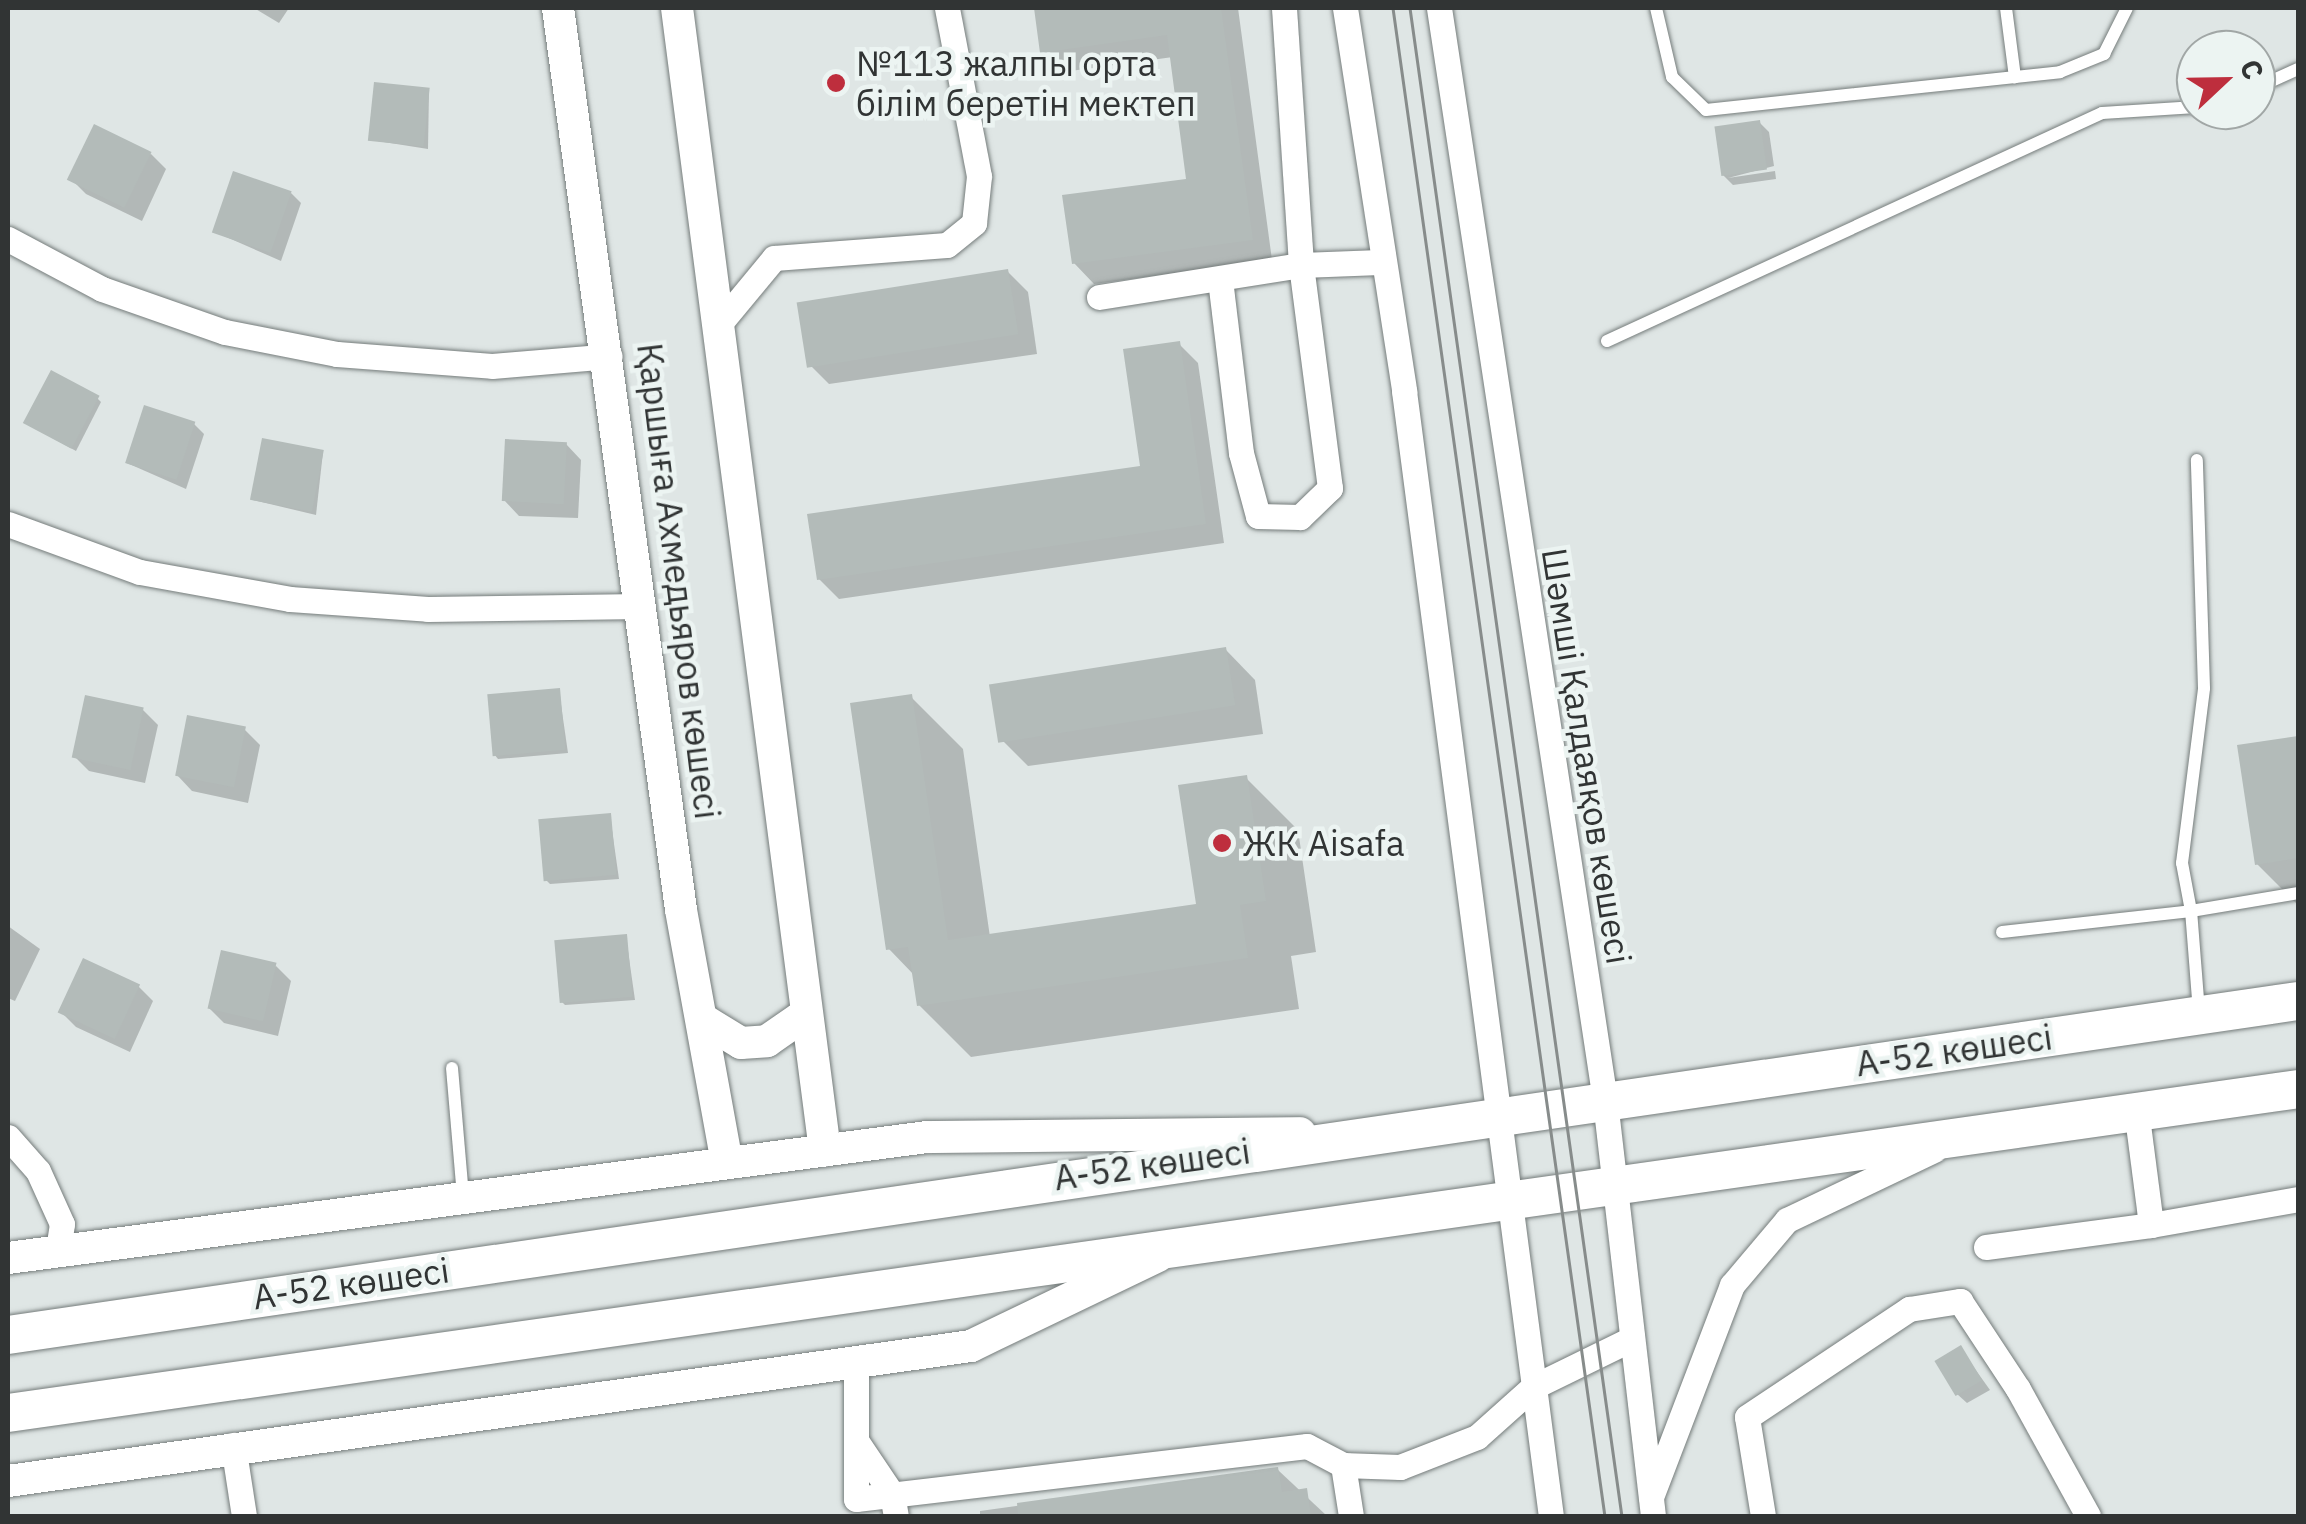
<!DOCTYPE html>
<meta charset="utf-8">
<style>
body{margin:0}
#map{position:relative;width:2306px;height:1524px;overflow:hidden;background:#dfe6e5;font-family:"IBM Plex Sans",sans-serif}
div>[style]{position:absolute}
.shadow>*{inset:0;background:#0003}
.building>*{inset:0;background:#b3bbb9;transform-origin:0 0}
.roads{filter:drop-shadow(0 0 2px #757c7b) drop-shadow(0 0 2px #757c7b)}
.service>*{height:12px;margin:-6px;padding:0 6px;transform-origin:6px;border-radius:6px;background:#fff}
.minor>*{height:25px;margin:-12.5px;padding:0 12.5px;transform-origin:12.5px;border-radius:12.5px;background:#fff}
.tertiary>*{height:32px;margin:-16px;padding:0 16px;transform-origin:16px;border-radius:16px;background:#fff}
.secondary>*{height:38px;margin:-19px;padding:0 19px;transform-origin:19px;border-radius:19px;background:#fff}
.tram>*{height:2.5px;margin:-1.25px;padding:0 1.25px;transform-origin:1.25px;border-radius:1.25px;background:#878c8b}
.dots>*{width:28px;height:28px;translate:-50% -50%;box-sizing:border-box;border:5px solid #ecf4f2;border-radius:50%}
span{translate:-50% -50%;white-space:nowrap;text-align:center;line-height:1.15;-webkit-text-stroke:9px #ecf4f2;paint-order:stroke}
.poi-label{font-size:35px;color:#313434}
.left{translate:0 -50%;text-align:left}
.street-label{font-size:35px;color:#313434}
.frame{position:absolute;inset:0;border:10px solid #313434;pointer-events:none}
.north{position:absolute;left:2176px;top:30px;width:100px;height:100px;box-sizing:border-box;background:#ecf4f2;border:2px solid #a1a7a6;border-radius:50%;rotate:68deg;font-size:28px;font-weight:700;line-height:40px;text-align:center;color:#313434}
.north::after{content:'';display:block;margin:auto;width:35px;height:45px;background:#be2e3d;clip-path:polygon(50% 0,100% 100%,50% 72%,0 100%)}
</style>
<div id="map">
<div class="shadow">
<i style="clip-path:polygon(254px 8px,289px 8px,279px 23px)"></i>
<i style="clip-path:polygon(1036px 8px,1238px 8px,1272px 260px,1094px 284px,1074px 263px,1189px 181px,1173px 57px,1063px 72px,1043px 51px)"></i>
<i style="clip-path:polygon(429px 90px,428px 149px,371px 140px)"></i>
<i style="clip-path:polygon(1759px 122px,1769px 132px,1774px 166px,1728px 178px,1775px 171px,1776px 179px,1733px 185px,1723px 175px)"></i>
<i style="clip-path:polygon(151px 154px,166px 169px,142px 221px,86px 194px,71px 179px)"></i>
<i style="clip-path:polygon(291px 193px,301px 203px,281px 261px,215px 232px)"></i>
<i style="clip-path:polygon(1007px 271px,1028px 292px,1037px 354px,829px 384px,809px 364px)"></i>
<i style="clip-path:polygon(1179px 344px,1198px 363px,1224px 543px,839px 599px,819px 579px,1143px 468px)"></i>
<i style="clip-path:polygon(97px 398px,101px 402px,76px 451px,26px 423px)"></i>
<i style="clip-path:polygon(194px 424px,204px 434px,186px 489px,127px 463px)"></i>
<i style="clip-path:polygon(566px 444px,581px 460px,578px 518px,519px 516px,504px 500px)"></i>
<i style="clip-path:polygon(323px 452px,316px 515px,253px 500px)"></i>
<i style="clip-path:polygon(1226px 650px,1255px 680px,1263px 734px,1028px 766px,998px 736px)"></i>
<i style="clip-path:polygon(559px 691px,568px 753px,498px 759px,494px 754px)"></i>
<i style="clip-path:polygon(911px 697px,963px 749px,990px 937px,1199px 906px,1246px 778px,1298px 830px,1316px 952px,1291px 956px,1299px 1009px,971px 1057px,919px 1005px,915px 976px,889px 949px)"></i>
<i style="clip-path:polygon(143px 710px,158px 725px,145px 783px,89px 771px,74px 756px)"></i>
<i style="clip-path:polygon(245px 730px,260px 745px,248px 803px,192px 791px,177px 775px)"></i>
<i style="clip-path:polygon(2298px 739px,2298px 905px,2257px 864px,2240px 747px)"></i>
<i style="clip-path:polygon(610px 816px,619px 879px,550px 884px,546px 880px)"></i>
<i style="clip-path:polygon(8px 926px,40px 949px,15px 1001px,8px 998px)"></i>
<i style="clip-path:polygon(626px 937px,635px 1000px,565px 1005px,561px 1001px)"></i>
<i style="clip-path:polygon(276px 966px,291px 981px,278px 1036px,224px 1023px,209px 1008px)"></i>
<i style="clip-path:polygon(138px 986px,153px 1001px,130px 1052px,76px 1027px,61px 1012px)"></i>
<i style="clip-path:polygon(1960px 1348px,1990px 1390px,1967px 1403px,1957px 1394px)"></i>
<i style="clip-path:polygon(1278px 1470px,1327px 1516px,980px 1516px,980px 1511px)"></i>
</div>
<div class="building">
<i style="clip-path:polygon(1034px 8px,1221px 8px,1253px 240px,1072px 264px,1062px 195px,1186px 179px,1167px 35px,1040px 53px)"></i>
<i style="left:374px;top:82px;width:56px;height:59px;rotate:6deg"></i>
<i style="left:1760px;top:120px;width:50px;height:46px;rotate:82deg"></i>
<i style="left:94px;top:124px;width:64px;height:62px;rotate:26deg"></i>
<i style="left:233px;top:171px;width:62px;height:65px;rotate:19deg"></i>
<i style="left:1008px;top:269px;width:66px;height:214px;rotate:81deg"></i>
<i style="clip-path:polygon(1180px 341px,1206px 524px,817px 580px,807px 514px,1140px 466px,1123px 349px)"></i>
<i style="left:51px;top:370px;width:55px;height:60px;rotate:28deg"></i>
<i style="left:144px;top:405px;width:54px;height:61px;rotate:18deg"></i>
<i style="left:262px;top:438px;width:63px;height:63px;rotate:11deg"></i>
<i style="left:505px;top:439px;width:62px;height:62px;rotate:3deg"></i>
<i style="left:1226px;top:647px;width:59px;height:240px;rotate:81deg"></i>
<i style="left:560px;top:688px;width:62px;height:73px;rotate:85deg"></i>
<i style="clip-path:polygon(912px 694px,948px 940px,1196px 904px,1178px 785px,1247px 775px,1266px 901px,1240px 905px,1248px 958px,917px 1006px,908px 947px,886px 950px,850px 703px)"></i>
<i style="left:85px;top:695px;width:60px;height:64px;rotate:12deg"></i>
<i style="left:187px;top:715px;width:60px;height:62px;rotate:11deg"></i>
<i style="clip-path:polygon(2298px 736px,2298px 858px,2255px 865px,2237px 745px)"></i>
<i style="left:611px;top:813px;width:62px;height:73px;rotate:85deg"></i>
<i style="left:627px;top:934px;width:63px;height:73px;rotate:85deg"></i>
<i style="left:221px;top:950px;width:57px;height:60px;rotate:13deg"></i>
<i style="left:83px;top:958px;width:63px;height:60px;rotate:25deg"></i>
<i style="left:1961px;top:1345px;width:41px;height:31px;rotate:59deg"></i>
<i style="clip-path:polygon(1278px 1467px,1282px 1492px,1307px 1488px,1311px 1516px,1018px 1516px,1017px 1503px)"></i>
</div>
<div class="roads">
<div class="service">
<i style="left:1656px;top:8px;width:71px;rotate:76.9deg"></i>
<i style="left:1672px;top:77px;width:47px;rotate:44.1deg"></i>
<i style="left:1706px;top:110px;width:356px;rotate:-6.1deg"></i>
<i style="left:2060px;top:72px;width:48px;rotate:-22.2deg"></i>
<i style="left:2104px;top:54px;width:51px;rotate:-63.4deg"></i>
<i style="left:2006px;top:8px;width:70px;rotate:82.6deg"></i>
<i style="left:2256px;top:88px;width:46px;rotate:-24.3deg"></i>
<i style="left:1607px;top:341px;width:545px;rotate:-24.73deg"></i>
<i style="left:2102px;top:113px;width:94px;rotate:-3.7deg"></i>
<i style="left:2002px;top:932px;width:190px;rotate:-6.3deg"></i>
<i style="left:2191px;top:911px;width:49px;rotate:-100.6deg"></i>
<i style="left:2182px;top:863px;width:176px;rotate:-82.8deg"></i>
<i style="left:2204px;top:688px;width:228px;rotate:-91.8deg"></i>
<i style="left:2199px;top:1012px;width:101px;rotate:-94.5deg"></i>
<i style="left:2191px;top:911px;width:109px;rotate:-9.5deg"></i>
<i style="left:452px;top:1068px;width:129px;rotate:85.1deg"></i>
</div>
<div class="minor">
<i style="left:1284px;top:8px;width:258px;rotate:86.2deg"></i>
<i style="left:1301px;top:265px;width:79px;rotate:-2.2deg"></i>
<i style="left:1345px;top:8px;width:388px;rotate:81.2deg"></i>
<i style="left:1404px;top:391px;width:1135px;rotate:82.56deg"></i>
<i style="left:1439px;top:8px;width:1106px;rotate:81.36deg"></i>
<i style="left:1605px;top:1101px;width:418px;rotate:83.4deg"></i>
<i style="left:8px;top:239px;width:106px;rotate:28deg"></i>
<i style="left:102px;top:289px;width:130px;rotate:19.3deg"></i>
<i style="left:225px;top:332px;width:114px;rotate:11.1deg"></i>
<i style="left:337px;top:354px;width:155px;rotate:4.4deg"></i>
<i style="left:492px;top:366px;width:118px;rotate:-4.8deg"></i>
<i style="left:1099px;top:297px;width:205px;rotate:-9deg"></i>
<i style="left:1301px;top:265px;width:225px;rotate:82.6deg"></i>
<i style="left:1330px;top:488px;width:42px;rotate:136deg"></i>
<i style="left:1300px;top:517px;width:42px;rotate:-178.6deg"></i>
<i style="left:1258px;top:516px;width:65px;rotate:-105.1deg"></i>
<i style="left:1241px;top:453px;width:175px;rotate:-96.9deg"></i>
<i style="left:721px;top:322px;width:83px;rotate:-50.4deg"></i>
<i style="left:774px;top:258px;width:173px;rotate:-4.3deg"></i>
<i style="left:947px;top:245px;width:35px;rotate:-39deg"></i>
<i style="left:974px;top:223px;width:47px;rotate:-83.9deg"></i>
<i style="left:979px;top:176px;width:171px;rotate:-100.8deg"></i>
<i style="left:8px;top:524px;width:140px;rotate:20deg"></i>
<i style="left:140px;top:572px;width:152px;rotate:10.2deg"></i>
<i style="left:290px;top:599px;width:138px;rotate:4.1deg"></i>
<i style="left:428px;top:609px;width:214px;rotate:-0.8deg"></i>
<i style="left:2136px;top:1109px;width:117px;rotate:82.6deg"></i>
<i style="left:2151px;top:1225px;width:149px;rotate:-10deg"></i>
<i style="left:8px;top:1137px;width:45px;rotate:48.6deg"></i>
<i style="left:38px;top:1171px;width:58px;rotate:65.6deg"></i>
<i style="left:62px;top:1224px;width:25px;rotate:99deg"></i>
<i style="left:1986px;top:1247px;width:166px;rotate:-7.6deg"></i>
<i style="left:856px;top:1363px;width:136px;rotate:90deg"></i>
<i style="left:856px;top:1499px;width:454px;rotate:-6.7deg"></i>
<i style="left:1307px;top:1446px;width:41px;rotate:27.8deg"></i>
<i style="left:1343px;top:1465px;width:57px;rotate:2deg"></i>
<i style="left:1400px;top:1467px;width:83px;rotate:-21.3deg"></i>
<i style="left:1477px;top:1437px;width:75px;rotate:-41.8deg"></i>
<i style="left:1533px;top:1387px;width:107px;rotate:-26.1deg"></i>
<i style="left:857px;top:1442px;width:63px;rotate:56.1deg"></i>
<i style="left:892px;top:1494px;width:22px;rotate:80deg"></i>
<i style="left:233px;top:1445px;width:72px;rotate:81.2deg"></i>
<i style="left:1343px;top:1465px;width:52px;rotate:81.1deg"></i>
<i style="left:1651px;top:1497px;width:227px;rotate:-69.1deg"></i>
<i style="left:1732px;top:1285px;width:85px;rotate:-49.8deg"></i>
<i style="left:1787px;top:1220px;width:163px;rotate:-25.5deg"></i>
<i style="left:1763px;top:1516px;width:100px;rotate:-99.2deg"></i>
<i style="left:1747px;top:1417px;width:195px;rotate:-33.7deg"></i>
<i style="left:1909px;top:1309px;width:52px;rotate:-8.9deg"></i>
<i style="left:1960px;top:1301px;width:105px;rotate:56.6deg"></i>
<i style="left:2018px;top:1389px;width:145px;rotate:61.1deg"></i>
</div>
<div class="tertiary">
<i style="left:558px;top:8px;width:910px;rotate:82.23deg"></i>
<i style="left:681px;top:910px;width:257px;rotate:79.7deg"></i>
<i style="left:677px;top:8px;width:1152px;rotate:82.62deg"></i>
<i style="left:705px;top:1021px;width:42px;rotate:31.4deg"></i>
<i style="left:741px;top:1043px;width:26px;rotate:-4deg"></i>
<i style="left:767px;top:1041px;width:44px;rotate:-34.8deg"></i>
<i style="left:8px;top:1258px;width:927px;rotate:-7.5deg"></i>
<i style="left:927px;top:1137px;width:373px;rotate:-0.6deg"></i>
<i style="left:8px;top:1481px;width:972px;rotate:-7.98deg"></i>
<i style="left:971px;top:1346px;width:208px;rotate:-25.7deg"></i>
</div>
<div class="secondary">
<i style="left:8px;top:1335px;width:2314px;rotate:-8.3deg"></i>
<i style="left:8px;top:1413px;width:2313px;rotate:-8.05deg"></i>
</div>
</div>
<div class="tram">
<i style="left:1393px;top:8px;width:1523px;rotate:82deg"></i>
<i style="left:1410px;top:8px;width:1523px;rotate:82deg"></i>
</div>
<div class="dots">
<i style="left:836px;top:83px;background:#be2e3d"></i>
<i style="left:1222px;top:843px;background:#be2e3d"></i>
</div>
<div class="poi-label">
<span class="left" style="left:856px;top:83px">№113 жалпы орта<br>білім беретін мектеп</span>
<span class="left" style="left:1242px;top:843px">ЖК Aisafa</span>
</div>
<div class="street-label">
<span style="left:679px;top:581px;rotate:83deg">Қаршыға Ахмедьяров көшесі</span>
<span style="left:1587px;top:756px;rotate:81deg">Шәмші Қалдаяқов көшесі</span>
<span style="left:1954px;top:1050px;rotate:-8deg">А-52 көшесі</span>
<span style="left:1152px;top:1164px;rotate:-8deg">А-52 көшесі</span>
<span style="left:351px;top:1283px;rotate:-8deg">А-52 көшесі</span>
</div>
<div class="frame"></div>
<div class="north">С</div>
</div>
